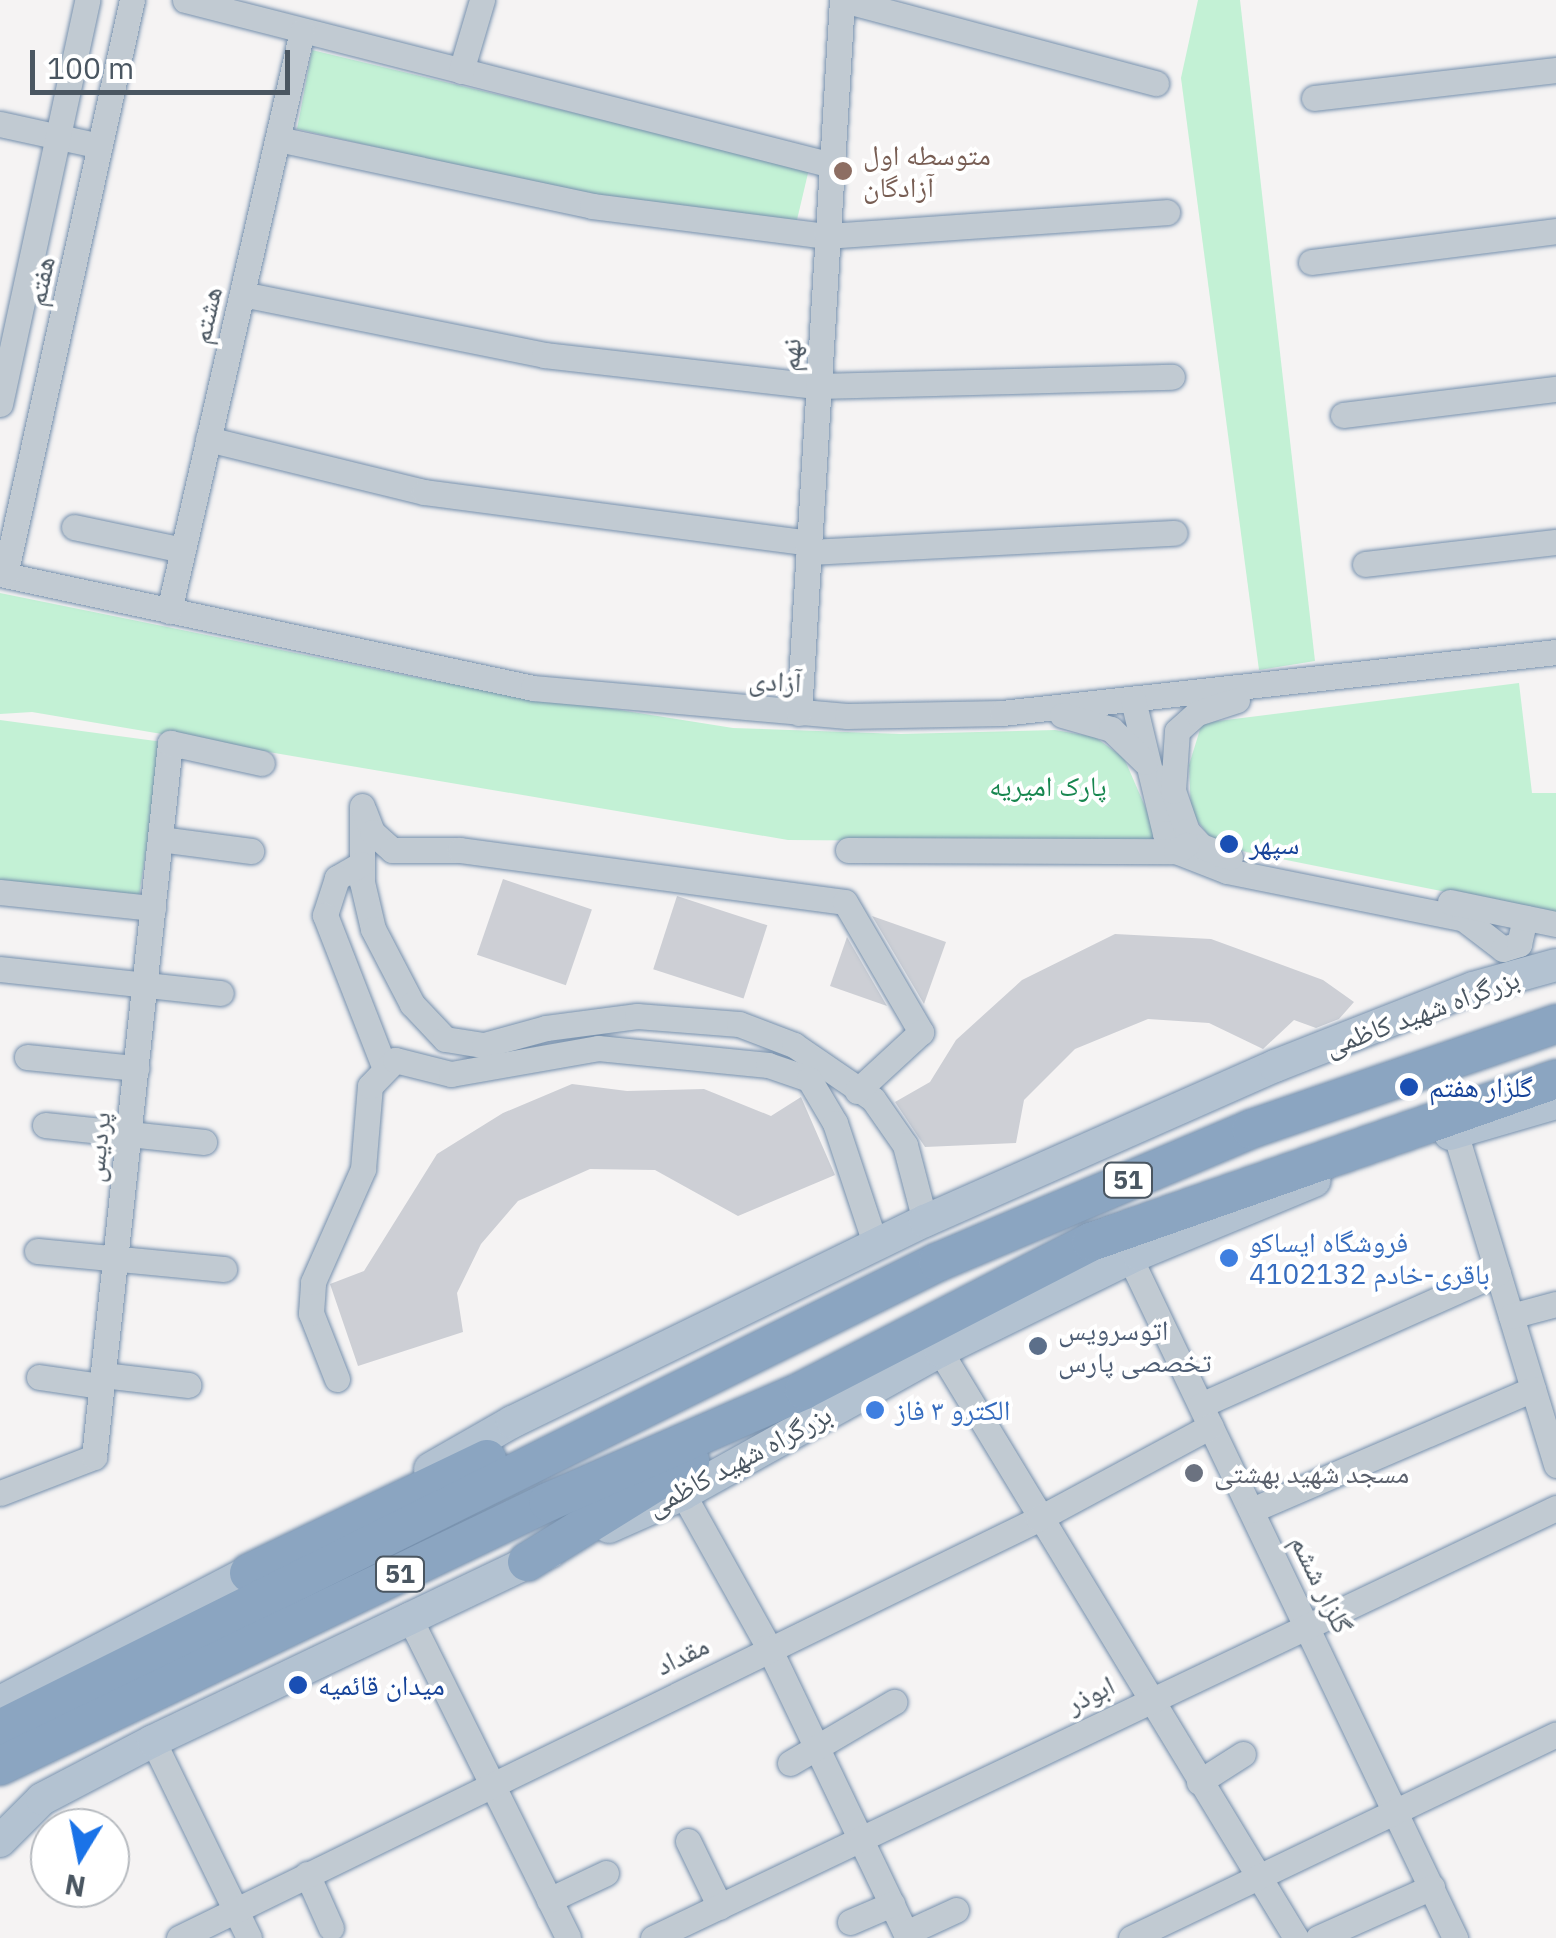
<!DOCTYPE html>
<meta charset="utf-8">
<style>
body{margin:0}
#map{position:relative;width:1556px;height:1938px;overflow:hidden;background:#f5f3f3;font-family:"IBM Plex Sans","Noto Naskh Arabic",sans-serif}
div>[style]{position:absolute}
.green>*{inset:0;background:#c3f1d5}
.building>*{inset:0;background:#cdcfd5;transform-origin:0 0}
.roads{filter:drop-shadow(0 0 2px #7690ad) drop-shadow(0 0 2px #7690ad)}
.minor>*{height:25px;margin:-12.5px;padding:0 12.5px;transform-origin:12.5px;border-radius:12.5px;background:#c1cad2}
.major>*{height:32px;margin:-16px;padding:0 16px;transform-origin:16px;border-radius:16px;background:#b3c2d1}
.highway>*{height:38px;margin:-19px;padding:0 19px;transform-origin:19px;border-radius:19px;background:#8ba5c1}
.dots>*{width:28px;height:28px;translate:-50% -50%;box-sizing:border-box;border:5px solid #fff;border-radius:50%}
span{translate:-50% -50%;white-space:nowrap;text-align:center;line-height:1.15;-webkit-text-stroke:8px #fff;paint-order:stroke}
.shield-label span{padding:2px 8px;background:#fff;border:2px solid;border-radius:8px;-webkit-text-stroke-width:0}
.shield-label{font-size:25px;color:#4a5661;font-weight:700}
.education-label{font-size:28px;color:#785e54}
.left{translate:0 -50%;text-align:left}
.street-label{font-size:28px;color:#4a5661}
.park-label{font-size:28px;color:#17864f}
.transit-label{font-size:28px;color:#164399}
.shop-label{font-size:28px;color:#366cbe}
.service-label{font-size:28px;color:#4e5e75}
.worship-label{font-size:28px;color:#5b616d}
.north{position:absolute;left:30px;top:1808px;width:100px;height:100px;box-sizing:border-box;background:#fff;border:2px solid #b7bbc0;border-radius:50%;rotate:190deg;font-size:28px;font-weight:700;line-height:40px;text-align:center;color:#4a5661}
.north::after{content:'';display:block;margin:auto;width:35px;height:45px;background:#1a73e8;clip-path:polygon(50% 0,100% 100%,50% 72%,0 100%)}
.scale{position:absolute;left:30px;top:50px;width:260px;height:45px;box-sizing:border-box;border:5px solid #4a5661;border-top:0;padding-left:12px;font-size:30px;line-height:35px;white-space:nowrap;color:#4a5661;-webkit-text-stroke:8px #fff;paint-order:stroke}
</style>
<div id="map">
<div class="green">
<i style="clip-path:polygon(1198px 0,1240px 0,1315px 661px,1259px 670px,1181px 78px)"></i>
<i style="clip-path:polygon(312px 50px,809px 169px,796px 224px,597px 198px,297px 129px)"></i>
<i style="clip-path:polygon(0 593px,424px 679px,733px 728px,901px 734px,1055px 730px,1095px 737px,1124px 758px,1161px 843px,788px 840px,32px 712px,0 714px)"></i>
<i style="clip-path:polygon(1519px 683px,1532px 793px,1556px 793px,1556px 914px,1217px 846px,1191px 813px,1189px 765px,1202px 723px)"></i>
<i style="clip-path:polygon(0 720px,163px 742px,138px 903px,0 887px)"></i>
</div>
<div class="building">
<i style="left:503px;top:879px;width:94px;height:80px;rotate:19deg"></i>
<i style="left:677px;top:896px;width:95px;height:77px;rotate:18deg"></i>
<i style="clip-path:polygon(872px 916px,946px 942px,924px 1004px)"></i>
<i style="clip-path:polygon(1115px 934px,1211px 939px,1323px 980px,1354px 1002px,1339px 1019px,1316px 1028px,1294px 1020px,1263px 1049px,1209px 1023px,1148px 1019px,1075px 1049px,1024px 1100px,1016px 1143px,925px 1147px,895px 1102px,930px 1082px,956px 1040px,1022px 980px)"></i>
<i style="clip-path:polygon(847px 937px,887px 1006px,830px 986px)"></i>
<i style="clip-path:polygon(572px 1084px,627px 1091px,704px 1089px,771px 1116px,801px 1097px,835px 1175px,738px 1216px,655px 1170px,590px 1169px,518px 1201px,481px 1244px,457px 1293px,463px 1332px,358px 1366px,330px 1284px,364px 1271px,437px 1154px,503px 1113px)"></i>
</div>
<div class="roads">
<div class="minor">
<i style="left:185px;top:0;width:668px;rotate:14.31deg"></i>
<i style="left:843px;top:0;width:324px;rotate:14.9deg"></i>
<i style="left:461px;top:71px;width:74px;rotate:-73.5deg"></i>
<i style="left:1314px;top:98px;width:244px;rotate:-6.6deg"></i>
<i style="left:0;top:124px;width:102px;rotate:12.4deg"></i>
<i style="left:278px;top:139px;width:321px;rotate:12deg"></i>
<i style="left:592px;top:206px;width:237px;rotate:7.3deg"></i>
<i style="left:827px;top:236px;width:341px;rotate:-4deg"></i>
<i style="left:1311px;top:262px;width:247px;rotate:-7.2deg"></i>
<i style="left:242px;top:294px;width:308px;rotate:11.4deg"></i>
<i style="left:544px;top:355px;width:276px;rotate:6.5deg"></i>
<i style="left:818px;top:386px;width:354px;rotate:-1.5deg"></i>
<i style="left:0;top:404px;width:413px;rotate:-77.8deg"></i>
<i style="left:1343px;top:415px;width:215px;rotate:-7deg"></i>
<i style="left:208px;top:439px;width:222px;rotate:13.8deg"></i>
<i style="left:424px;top:492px;width:388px;rotate:7.5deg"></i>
<i style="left:74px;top:527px;width:111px;rotate:11.9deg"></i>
<i style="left:808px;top:552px;width:367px;rotate:-3deg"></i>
<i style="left:1365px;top:564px;width:192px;rotate:-6.6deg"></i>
<i style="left:0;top:574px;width:545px;rotate:12.07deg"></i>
<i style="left:533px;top:688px;width:315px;rotate:5.1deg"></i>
<i style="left:847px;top:716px;width:155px;rotate:-1.1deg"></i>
<i style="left:1002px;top:713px;width:557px;rotate:-6.28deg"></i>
<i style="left:5px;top:575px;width:589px;rotate:-77.55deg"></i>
<i style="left:169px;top:611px;width:595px;rotate:-77.08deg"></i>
<i style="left:1133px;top:700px;width:137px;rotate:76.5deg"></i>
<i style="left:1165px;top:833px;width:21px;rotate:59deg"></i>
<i style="left:1176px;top:851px;width:55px;rotate:21.4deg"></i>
<i style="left:1227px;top:871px;width:242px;rotate:11.4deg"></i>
<i style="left:1464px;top:919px;width:49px;rotate:37.6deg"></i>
<i style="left:1503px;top:949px;width:17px;rotate:-17deg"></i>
<i style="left:1519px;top:944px;width:27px;rotate:-77deg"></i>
<i style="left:799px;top:713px;width:714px;rotate:-86.55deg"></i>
<i style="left:1062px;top:715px;width:51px;rotate:15.9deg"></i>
<i style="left:1111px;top:729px;width:47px;rotate:44.1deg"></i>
<i style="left:1168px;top:776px;width:58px;rotate:70.9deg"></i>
<i style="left:1187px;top:831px;width:21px;rotate:47deg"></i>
<i style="left:1201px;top:846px;width:31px;rotate:21deg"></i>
<i style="left:1173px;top:791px;width:60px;rotate:-86.2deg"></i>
<i style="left:1177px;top:731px;width:27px;rotate:-42deg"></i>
<i style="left:1197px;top:713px;width:42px;rotate:-18deg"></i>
<i style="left:362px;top:806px;width:76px;rotate:90deg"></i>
<i style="left:362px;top:882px;width:48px;rotate:76.8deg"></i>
<i style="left:373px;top:929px;width:85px;rotate:62.5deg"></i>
<i style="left:412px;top:1004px;width:48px;rotate:46.7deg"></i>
<i style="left:445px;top:1039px;width:39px;rotate:9deg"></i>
<i style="left:484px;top:1045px;width:64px;rotate:-15.3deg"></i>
<i style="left:546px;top:1028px;width:92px;rotate:-7.5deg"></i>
<i style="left:637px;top:1016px;width:102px;rotate:4.5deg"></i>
<i style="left:739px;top:1024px;width:59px;rotate:20.9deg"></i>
<i style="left:794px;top:1045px;width:96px;rotate:34.4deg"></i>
<i style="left:873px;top:1099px;width:56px;rotate:55.2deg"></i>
<i style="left:905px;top:1145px;width:79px;rotate:75.3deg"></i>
<i style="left:364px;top:811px;width:22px;rotate:69deg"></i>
<i style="left:372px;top:832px;width:27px;rotate:42deg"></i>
<i style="left:392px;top:850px;width:68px"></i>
<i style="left:460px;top:850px;width:388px;rotate:7.7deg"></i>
<i style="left:845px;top:902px;width:151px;rotate:59.7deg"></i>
<i style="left:921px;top:1032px;width:87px;rotate:137.3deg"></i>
<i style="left:160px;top:839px;width:92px;rotate:7.5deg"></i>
<i style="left:848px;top:850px;width:328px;rotate:0.2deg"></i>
<i style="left:1176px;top:851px;width:12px;rotate:-31deg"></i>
<i style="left:361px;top:864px;width:28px;rotate:150deg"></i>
<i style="left:337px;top:878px;width:39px;rotate:108deg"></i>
<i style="left:325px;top:915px;width:162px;rotate:68.7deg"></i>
<i style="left:0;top:892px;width:154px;rotate:6deg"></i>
<i style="left:1450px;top:902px;width:108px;rotate:11.7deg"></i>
<i style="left:0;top:969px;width:222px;rotate:6.2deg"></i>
<i style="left:27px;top:1057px;width:110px;rotate:5.8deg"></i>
<i style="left:45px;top:1125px;width:160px;rotate:6.1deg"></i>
<i style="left:1455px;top:1132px;width:348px;rotate:73.1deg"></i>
<i style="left:37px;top:1251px;width:188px;rotate:5.5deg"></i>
<i style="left:1130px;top:1258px;width:754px;rotate:64.45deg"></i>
<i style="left:1511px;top:1316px;width:47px;rotate:-14.9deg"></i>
<i style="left:940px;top:1351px;width:687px;rotate:58.76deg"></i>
<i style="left:103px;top:1375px;width:86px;rotate:6.7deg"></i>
<i style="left:39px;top:1377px;width:63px;rotate:8.3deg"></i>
<i style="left:337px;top:1379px;width:71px;rotate:-111.5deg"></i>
<i style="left:311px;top:1313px;width:31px;rotate:-86deg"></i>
<i style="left:313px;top:1282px;width:124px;rotate:-66.1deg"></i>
<i style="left:363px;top:1169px;width:83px;rotate:-85.2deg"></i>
<i style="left:370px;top:1086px;width:36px;rotate:-46deg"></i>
<i style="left:395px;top:1060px;width:58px;rotate:14deg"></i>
<i style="left:451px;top:1074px;width:149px;rotate:-10deg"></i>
<i style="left:598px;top:1048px;width:171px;rotate:5.7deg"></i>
<i style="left:768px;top:1065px;width:43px;rotate:18.9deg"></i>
<i style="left:809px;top:1079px;width:51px;rotate:59.4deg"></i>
<i style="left:835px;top:1123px;width:130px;rotate:71.6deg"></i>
<i style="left:1201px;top:1405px;width:325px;rotate:-24deg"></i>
<i style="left:0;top:1493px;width:101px;rotate:-21deg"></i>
<i style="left:94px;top:1457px;width:718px;rotate:-83.92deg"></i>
<i style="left:170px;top:743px;width:94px;rotate:12.3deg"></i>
<i style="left:683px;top:1494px;width:174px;rotate:60.8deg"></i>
<i style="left:768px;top:1646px;width:324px;rotate:64.4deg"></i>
<i style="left:1252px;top:1510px;width:306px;rotate:-23.3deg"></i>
<i style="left:408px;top:1615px;width:360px;rotate:63.6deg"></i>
<i style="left:153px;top:1741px;width:219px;rotate:64deg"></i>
<i style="left:790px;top:1763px;width:121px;rotate:-30.4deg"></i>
<i style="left:1199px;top:1782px;width:52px;rotate:-32.5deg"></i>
<i style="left:688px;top:1841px;width:73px;rotate:64.1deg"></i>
<i style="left:307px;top:1874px;width:59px;rotate:66deg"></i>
<i style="left:549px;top:1900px;width:63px;rotate:-25.3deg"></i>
<i style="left:850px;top:1922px;width:46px;rotate:-23.2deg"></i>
<i style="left:906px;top:1933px;width:55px;rotate:-24.7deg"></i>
<i style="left:179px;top:1938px;width:956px;rotate:-26deg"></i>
<i style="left:1038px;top:1519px;width:196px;rotate:-28.3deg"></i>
<i style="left:653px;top:1938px;width:1000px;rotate:-25.46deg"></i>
<i style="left:1131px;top:1938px;width:471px;rotate:-25.6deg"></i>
<i style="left:1318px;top:1938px;width:125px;rotate:-24.1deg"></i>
</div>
<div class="major">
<i style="left:1450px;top:1134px;width:110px;rotate:-16.3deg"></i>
<i style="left:430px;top:1469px;width:95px;rotate:-29.8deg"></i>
<i style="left:512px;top:1422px;width:459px;rotate:-26deg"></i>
<i style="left:925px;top:1221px;width:383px;rotate:-23.9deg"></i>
<i style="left:1275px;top:1066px;width:213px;rotate:-21.5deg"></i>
<i style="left:1473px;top:988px;width:86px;rotate:-15.5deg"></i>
<i style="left:609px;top:1527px;width:81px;rotate:-24deg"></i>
<i style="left:683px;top:1494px;width:294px;rotate:-29.1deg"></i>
<i style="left:940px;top:1351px;width:220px;rotate:-26.1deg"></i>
<i style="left:1138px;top:1254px;width:191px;rotate:-22.5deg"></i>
<i style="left:0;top:1702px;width:305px;rotate:-27.6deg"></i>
<i style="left:0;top:1841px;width:59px;rotate:-45deg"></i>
<i style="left:42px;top:1799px;width:125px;rotate:-27.6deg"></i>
<i style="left:153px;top:1741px;width:440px;rotate:-25.5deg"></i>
</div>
<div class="highway">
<i style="left:527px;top:1562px;width:192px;rotate:-31.8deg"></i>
<i style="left:249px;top:1573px;width:264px;rotate:-25.6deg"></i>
<i style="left:0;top:1729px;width:1048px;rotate:-26.47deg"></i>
<i style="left:938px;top:1262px;width:340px;rotate:-23deg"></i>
<i style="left:1251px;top:1129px;width:323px;rotate:-19deg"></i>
<i style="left:0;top:1766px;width:608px;rotate:-25.72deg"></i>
<i style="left:548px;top:1502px;width:279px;rotate:-23.6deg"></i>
<i style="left:804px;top:1390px;width:323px;rotate:-27.3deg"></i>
<i style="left:1091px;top:1242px;width:493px;rotate:-19.3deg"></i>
</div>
</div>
<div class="dots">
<i style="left:843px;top:171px;background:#8d6e63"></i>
<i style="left:1229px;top:844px;background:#1a4fb4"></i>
<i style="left:1409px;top:1087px;background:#1a4fb4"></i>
<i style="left:1229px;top:1258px;background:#3f7fe0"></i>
<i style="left:1038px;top:1346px;background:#5c6f8a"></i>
<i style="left:875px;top:1410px;background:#3f7fe0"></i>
<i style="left:1194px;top:1473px;background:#6b7280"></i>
<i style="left:298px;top:1685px;background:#1a4fb4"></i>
</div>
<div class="shield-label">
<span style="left:1128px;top:1180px">51</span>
<span style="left:400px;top:1574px">51</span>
</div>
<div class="education-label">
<span class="left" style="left:863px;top:171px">متوسطه اول<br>آزادگان</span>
</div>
<div class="street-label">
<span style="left:40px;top:281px;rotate:-78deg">هفتم</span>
<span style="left:206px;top:315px;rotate:-77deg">هشتم</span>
<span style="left:790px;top:355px;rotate:-87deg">نهم</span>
<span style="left:775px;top:681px;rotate:3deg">آزادی</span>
<span style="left:1422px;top:1012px;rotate:-20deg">بزرگراه شهید کاظمی</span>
<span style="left:97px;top:1147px;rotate:-84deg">پردیس</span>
<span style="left:739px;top:1460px;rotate:-28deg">بزرگراه شهید کاظمی</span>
<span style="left:1322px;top:1584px;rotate:64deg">گلزار ششم</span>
<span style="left:682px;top:1655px;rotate:-26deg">مقداد</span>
<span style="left:1090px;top:1694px;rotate:-26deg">ابوذر</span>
</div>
<div class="park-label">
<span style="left:1048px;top:786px">پارک امیریه</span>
</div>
<div class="transit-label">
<span class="left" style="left:1249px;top:844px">سپهر</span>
<span class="left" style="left:1429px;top:1087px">گلزار هفتم</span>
<span class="left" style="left:318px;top:1685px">میدان قائمیه</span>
</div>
<div class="shop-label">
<span class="left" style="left:1249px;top:1258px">فروشگاه ایساکو<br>باقری-خادم 4102132</span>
<span class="left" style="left:895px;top:1410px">الکترو ۳ فاز</span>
</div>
<div class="service-label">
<span class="left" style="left:1058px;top:1346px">اتوسرویس<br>تخصصی پارس</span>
</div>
<div class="worship-label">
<span class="left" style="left:1214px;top:1473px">مسجد شهید بهشتی</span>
</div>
<div class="north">N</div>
<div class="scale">100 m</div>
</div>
